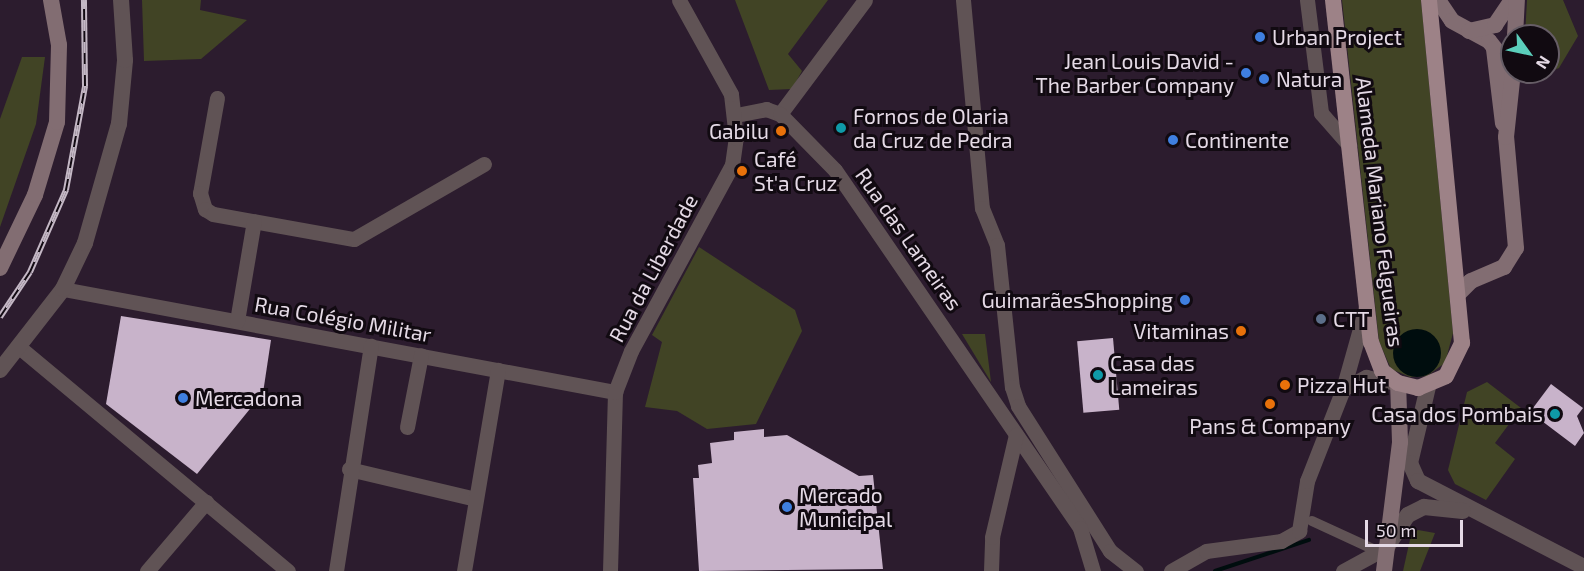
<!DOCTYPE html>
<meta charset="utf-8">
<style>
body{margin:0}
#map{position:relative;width:1584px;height:571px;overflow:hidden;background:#2c1c2e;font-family:"Exo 2",sans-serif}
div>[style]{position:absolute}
.green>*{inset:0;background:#414425}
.water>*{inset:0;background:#000d0e}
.round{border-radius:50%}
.stream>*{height:4px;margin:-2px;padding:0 2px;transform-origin:2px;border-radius:2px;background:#000d0e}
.building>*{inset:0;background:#c8b3ca;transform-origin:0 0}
.pedestrian>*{height:10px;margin:-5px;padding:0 5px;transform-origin:5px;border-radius:5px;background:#605355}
.minor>*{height:15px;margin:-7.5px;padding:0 7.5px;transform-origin:7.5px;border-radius:7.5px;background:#605355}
.tertiary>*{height:16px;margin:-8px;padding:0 8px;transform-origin:8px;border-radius:8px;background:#605355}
.secondary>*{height:16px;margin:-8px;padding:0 8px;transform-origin:8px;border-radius:8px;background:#826d72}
.primary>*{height:16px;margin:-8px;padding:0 8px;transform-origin:8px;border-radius:8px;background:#9d8287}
.rail>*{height:6px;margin-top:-3px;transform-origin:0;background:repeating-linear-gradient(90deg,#110a11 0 11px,#c4b8c5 0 22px);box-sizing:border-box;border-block:2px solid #c4b8c5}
.dots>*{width:16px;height:16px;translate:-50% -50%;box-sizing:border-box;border:3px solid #110a11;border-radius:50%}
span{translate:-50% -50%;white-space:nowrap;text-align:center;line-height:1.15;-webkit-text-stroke:6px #110a11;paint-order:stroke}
.poi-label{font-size:21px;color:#e5dae6}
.left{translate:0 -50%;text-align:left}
.right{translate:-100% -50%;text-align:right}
.street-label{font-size:21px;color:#e5dae6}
.north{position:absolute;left:1500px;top:24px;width:60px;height:60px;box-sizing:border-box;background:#110a11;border:2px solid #665d66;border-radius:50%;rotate:123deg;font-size:16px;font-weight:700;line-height:24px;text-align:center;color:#e5dae6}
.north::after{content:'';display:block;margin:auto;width:21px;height:27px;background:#5bcebb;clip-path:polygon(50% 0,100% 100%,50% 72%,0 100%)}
.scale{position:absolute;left:1365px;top:520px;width:98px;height:27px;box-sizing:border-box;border:3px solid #e5dae6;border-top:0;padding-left:8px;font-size:18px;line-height:21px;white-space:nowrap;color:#e5dae6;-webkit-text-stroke:4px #110a11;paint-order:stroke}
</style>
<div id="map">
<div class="green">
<i style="clip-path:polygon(142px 0,201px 0,200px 10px,247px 20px,201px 59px,144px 61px)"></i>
<i style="clip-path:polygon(735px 0,828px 0,788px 54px,802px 71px,792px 89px,769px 90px)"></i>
<i style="clip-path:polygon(1342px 0,1421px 0,1453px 333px,1445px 363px,1427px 376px,1410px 377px,1391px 369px,1379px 341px)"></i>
<i style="clip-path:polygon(1527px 0,1563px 0,1578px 36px,1559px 68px,1530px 80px,1523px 72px,1548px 72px,1548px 36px,1525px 36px)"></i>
<i style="clip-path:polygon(22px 57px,45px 57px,36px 124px,0 227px,0 119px)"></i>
<i style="clip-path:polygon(699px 247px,795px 310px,802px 331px,756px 424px,707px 429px,677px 411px,645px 407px,662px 342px,652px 335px)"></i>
<i style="clip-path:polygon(962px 334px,985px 334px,991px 382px)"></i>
<i style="clip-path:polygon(1487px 382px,1521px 408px,1495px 443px,1515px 459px,1486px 500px,1455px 484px,1448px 470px,1467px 392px)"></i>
<i style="clip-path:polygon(1418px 530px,1435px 533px,1420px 571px,1403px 571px,1411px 535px)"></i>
</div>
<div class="water">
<i class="round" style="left:1393px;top:329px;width:48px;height:48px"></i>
</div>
<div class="stream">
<i style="left:1215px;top:571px;width:99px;rotate:-18.3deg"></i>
</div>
<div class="building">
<i style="clip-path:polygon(121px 316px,271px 340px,263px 393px,197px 474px,106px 404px)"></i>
<i style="left:1113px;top:338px;width:72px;height:36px;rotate:85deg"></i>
<i style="clip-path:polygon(1551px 384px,1583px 408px,1577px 416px,1584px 433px,1575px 446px,1530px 412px)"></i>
<i style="clip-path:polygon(764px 429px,764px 437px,787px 435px,859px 476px,873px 475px,883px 569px,699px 571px,693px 478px,699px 478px,698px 465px,712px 463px,710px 443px,734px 440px,734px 432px)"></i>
</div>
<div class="pedestrian">
<i style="left:1312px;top:521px;width:69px;rotate:24.7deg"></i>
</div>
<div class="minor">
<i style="left:963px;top:0;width:209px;rotate:84.8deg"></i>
<i style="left:982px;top:208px;width:40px;rotate:68deg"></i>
<i style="left:997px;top:245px;width:143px;rotate:84deg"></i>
<i style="left:1012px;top:387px;width:20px;rotate:72deg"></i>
<i style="left:1018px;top:406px;width:172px;rotate:57.6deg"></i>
<i style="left:1110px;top:551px;width:33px;rotate:38deg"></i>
<i style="left:1307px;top:0;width:114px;rotate:82.9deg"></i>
<i style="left:1321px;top:113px;width:43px;rotate:48.8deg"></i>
<i style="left:217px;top:98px;width:97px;rotate:100.1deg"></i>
<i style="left:200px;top:193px;width:17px;rotate:73deg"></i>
<i style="left:205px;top:209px;width:9px;rotate:32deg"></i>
<i style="left:213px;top:214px;width:143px;rotate:10.1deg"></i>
<i style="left:354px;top:239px;width:150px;rotate:-30deg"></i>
<i style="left:780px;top:114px;width:142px;rotate:-53.3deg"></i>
<i style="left:736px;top:115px;width:31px;rotate:-11deg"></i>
<i style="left:766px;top:109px;width:15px;rotate:20deg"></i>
<i style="left:780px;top:114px;width:78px;rotate:45.5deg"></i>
<i style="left:835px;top:170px;width:434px;rotate:55.6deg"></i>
<i style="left:1080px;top:528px;width:45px;rotate:73.2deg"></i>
<i style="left:63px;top:289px;width:562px;rotate:10.57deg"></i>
<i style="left:237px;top:321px;width:101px;rotate:-80.4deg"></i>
<i style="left:19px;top:347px;width:350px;rotate:39.8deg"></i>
<i style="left:1343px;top:389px;width:26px;rotate:-28deg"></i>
<i style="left:1366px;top:377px;width:33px;rotate:11deg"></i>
<i style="left:407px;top:427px;width:73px;rotate:-79deg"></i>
<i style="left:349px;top:469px;width:126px;rotate:13.3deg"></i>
<i style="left:147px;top:571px;width:91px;rotate:-49.5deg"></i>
<i style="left:336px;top:571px;width:228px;rotate:-81.2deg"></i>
<i style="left:464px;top:571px;width:204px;rotate:-80.4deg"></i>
<i style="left:610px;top:571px;width:179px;rotate:-88.4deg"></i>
<i style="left:615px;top:392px;width:44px;rotate:-68.7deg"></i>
<i style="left:631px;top:351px;width:212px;rotate:-61.5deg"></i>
<i style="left:732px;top:165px;width:27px;rotate:-82deg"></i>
<i style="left:736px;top:138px;width:44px;rotate:-96.5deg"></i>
<i style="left:731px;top:94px;width:107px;rotate:-119deg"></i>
<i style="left:991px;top:571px;width:34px;rotate:-88deg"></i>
<i style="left:992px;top:537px;width:105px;rotate:-76.8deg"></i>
<i style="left:1171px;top:571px;width:40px;rotate:-29.7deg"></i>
<i style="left:1206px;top:551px;width:76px;rotate:-7.6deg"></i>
<i style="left:1281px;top:541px;width:21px;rotate:-29deg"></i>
<i style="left:1299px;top:531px;width:51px;rotate:-80.9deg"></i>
<i style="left:1307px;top:481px;width:99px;rotate:-68.6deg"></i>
<i style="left:1343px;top:389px;width:85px;rotate:-74.3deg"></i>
<i style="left:1343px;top:571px;width:50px;rotate:-28.6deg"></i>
</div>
<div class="tertiary">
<i style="left:0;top:370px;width:103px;rotate:-52.1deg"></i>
<i style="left:63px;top:289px;width:51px;rotate:-64.4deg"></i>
<i style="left:85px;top:243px;width:124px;rotate:-74.1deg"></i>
<i style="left:119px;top:124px;width:64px;rotate:-84.6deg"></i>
<i style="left:125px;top:60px;width:60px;rotate:-93.8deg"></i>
<i style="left:1428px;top:387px;width:78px;rotate:103.3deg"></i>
<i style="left:1410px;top:463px;width:20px;rotate:66deg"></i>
<i style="left:1418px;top:481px;width:187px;rotate:27.4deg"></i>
<i style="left:1387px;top:547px;width:38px;rotate:-57deg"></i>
<i style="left:1408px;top:515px;width:18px;rotate:-27deg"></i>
<i style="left:1424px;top:507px;width:39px;rotate:6deg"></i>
</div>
<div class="secondary">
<i style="left:1438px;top:0;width:25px;rotate:56deg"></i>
<i style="left:1452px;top:21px;width:42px;rotate:28.4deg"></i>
<i style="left:1489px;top:41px;width:37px;rotate:52deg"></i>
<i style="left:1469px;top:31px;width:27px;rotate:-13deg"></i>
<i style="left:1495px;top:25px;width:30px;rotate:-56deg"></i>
<i style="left:1515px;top:36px;width:36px;rotate:-87deg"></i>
<i style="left:1494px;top:49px;width:75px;rotate:83.1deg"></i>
<i style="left:0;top:268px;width:81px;rotate:-64.4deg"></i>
<i style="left:35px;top:195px;width:76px;rotate:-73.2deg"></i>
<i style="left:57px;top:122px;width:77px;rotate:-88.5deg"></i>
<i style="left:59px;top:45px;width:46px;rotate:-100.1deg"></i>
<i style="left:1458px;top:294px;width:18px;rotate:-45deg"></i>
<i style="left:1471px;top:281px;width:36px;rotate:-23deg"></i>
<i style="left:1504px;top:267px;width:22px;rotate:-58deg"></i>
<i style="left:1516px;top:248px;width:111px;rotate:-95.1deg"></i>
<i style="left:1506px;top:137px;width:65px;rotate:-83.9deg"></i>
<i style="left:1384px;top:571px;width:130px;rotate:-82.9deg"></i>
<i style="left:1400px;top:442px;width:59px;rotate:-91.9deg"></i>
</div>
<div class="primary">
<i style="left:1333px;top:0;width:344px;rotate:83.7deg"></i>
<i style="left:1371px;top:342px;width:31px;rotate:69deg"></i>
<i style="left:1382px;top:371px;width:20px;rotate:37deg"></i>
<i style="left:1398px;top:383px;width:21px;rotate:14deg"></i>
<i style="left:1418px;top:388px;width:30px;rotate:-23deg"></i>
<i style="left:1446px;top:376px;width:37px;rotate:-64deg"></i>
<i style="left:1462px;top:343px;width:345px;rotate:-95.5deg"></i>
</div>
<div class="rail">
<i style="left:0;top:317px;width:54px;rotate:-56.3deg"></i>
<i style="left:30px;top:272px;width:90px;rotate:-66.3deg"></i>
<i style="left:66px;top:190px;width:106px;rotate:-79.6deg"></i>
<i style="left:85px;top:86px;width:86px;rotate:-90.7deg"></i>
</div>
<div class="dots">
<i style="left:1260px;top:37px;background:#3f7fe0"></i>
<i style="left:1246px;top:73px;background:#3f7fe0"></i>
<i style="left:1264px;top:79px;background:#3f7fe0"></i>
<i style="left:841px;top:128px;background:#0f9aa8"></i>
<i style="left:781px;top:131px;background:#e8710a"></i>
<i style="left:1173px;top:140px;background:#3f7fe0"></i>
<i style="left:742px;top:171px;background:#e8710a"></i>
<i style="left:1185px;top:300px;background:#3f7fe0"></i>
<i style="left:1321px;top:319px;background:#5c6f8a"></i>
<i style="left:1241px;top:331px;background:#e8710a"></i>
<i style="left:1098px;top:375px;background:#0f9aa8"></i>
<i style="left:1285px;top:385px;background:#e8710a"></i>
<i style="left:183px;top:398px;background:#3f7fe0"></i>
<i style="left:1270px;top:404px;background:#e8710a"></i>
<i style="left:1555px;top:414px;background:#0f9aa8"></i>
<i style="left:787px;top:507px;background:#3f7fe0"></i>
</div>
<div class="poi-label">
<span class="left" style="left:1272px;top:37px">Urban Project</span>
<span class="right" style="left:1234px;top:73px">Jean Louis David -<br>The Barber Company</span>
<span class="left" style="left:1276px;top:79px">Natura</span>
<span class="left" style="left:853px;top:128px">Fornos de Olaria<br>da Cruz de Pedra</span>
<span class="right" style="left:769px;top:131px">Gabilu</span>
<span class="left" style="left:1185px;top:140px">Continente</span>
<span class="left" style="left:754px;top:171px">Café<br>St'a Cruz</span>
<span class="right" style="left:1173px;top:300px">GuimarãesShopping</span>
<span class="left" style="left:1333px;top:319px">CTT</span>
<span class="right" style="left:1229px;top:331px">Vitaminas</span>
<span class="left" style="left:1110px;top:375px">Casa das<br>Lameiras</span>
<span class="left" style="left:1297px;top:385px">Pizza Hut</span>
<span class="left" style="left:195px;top:398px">Mercadona</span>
<span class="right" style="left:1543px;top:414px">Casa dos Pombais</span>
<span style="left:1270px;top:426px">Pans &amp; Company</span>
<span class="left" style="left:799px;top:507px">Mercado<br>Municipal</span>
</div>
<div class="street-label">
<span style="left:1380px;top:212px;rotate:83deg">Alameda Mariano Felgueiras</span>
<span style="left:909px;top:239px;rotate:55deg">Rua das Lameiras</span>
<span style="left:653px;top:268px;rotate:-62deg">Rua da Liberdade</span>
<span style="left:343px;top:319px;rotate:10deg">Rua Colégio Militar</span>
</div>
<div class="north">N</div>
<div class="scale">50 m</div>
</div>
